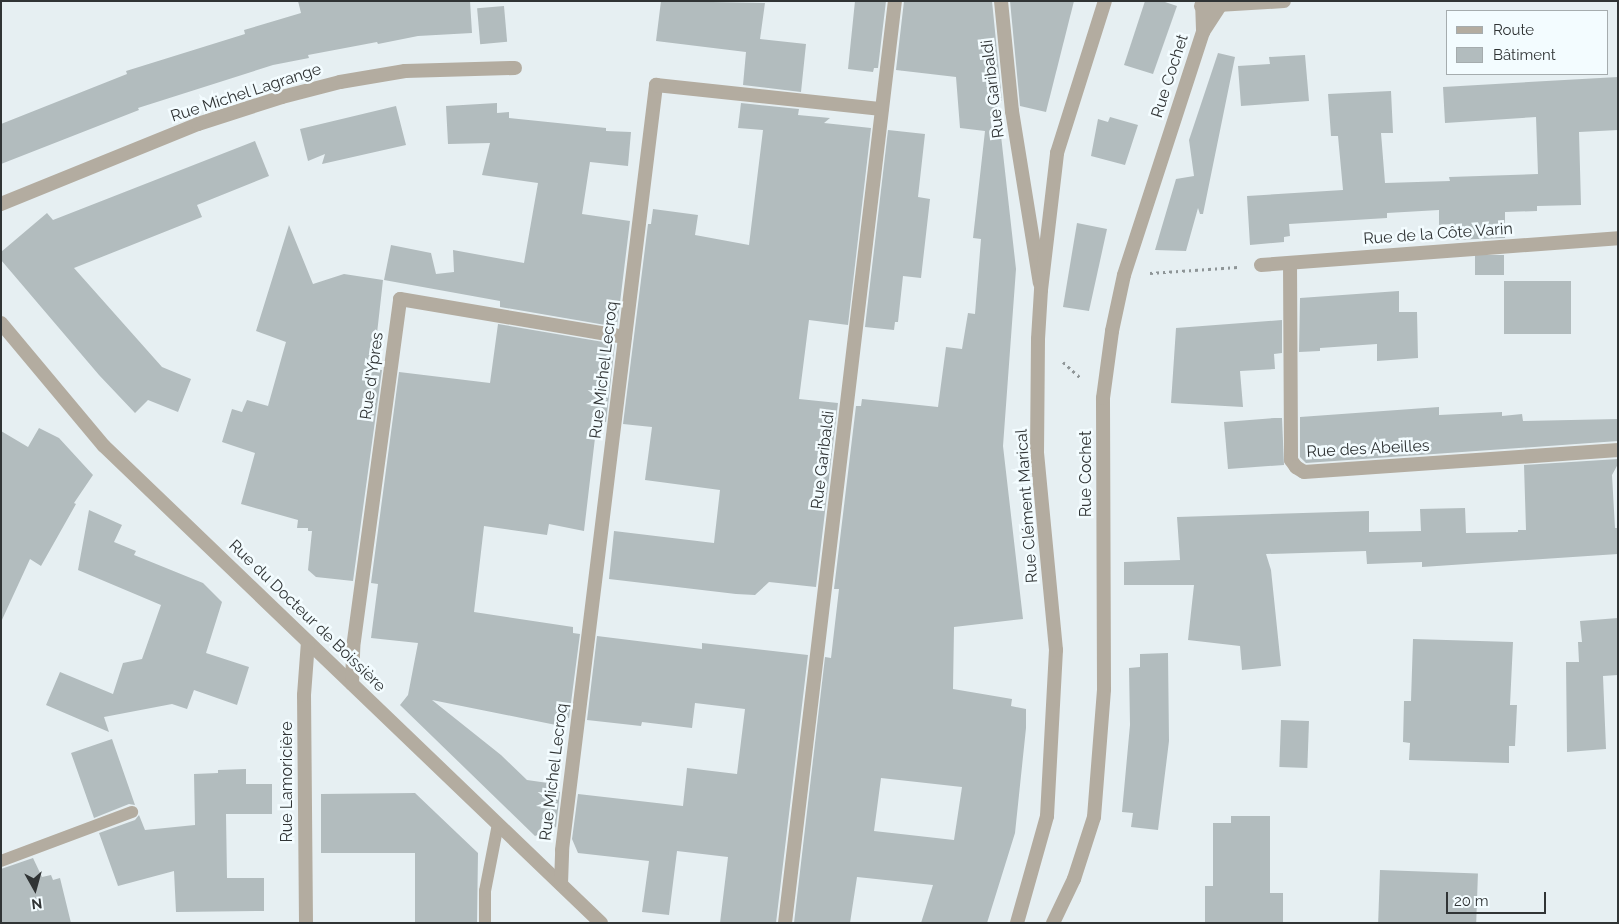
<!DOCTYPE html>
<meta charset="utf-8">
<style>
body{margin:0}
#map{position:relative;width:1619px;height:924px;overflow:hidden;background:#e6eff2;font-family:Raleway,sans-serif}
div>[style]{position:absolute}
.building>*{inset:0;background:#b2bcbe;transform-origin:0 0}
.path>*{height:3px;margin-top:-1.5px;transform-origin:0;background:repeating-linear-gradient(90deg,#8e9597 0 2.5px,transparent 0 6.5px)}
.service>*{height:12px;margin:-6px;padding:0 6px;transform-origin:6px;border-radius:6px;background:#b3aca0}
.minor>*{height:14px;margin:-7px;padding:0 7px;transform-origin:7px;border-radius:7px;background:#b3aca0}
.tertiary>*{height:14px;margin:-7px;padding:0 7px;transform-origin:7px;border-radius:7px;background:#b3aca0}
span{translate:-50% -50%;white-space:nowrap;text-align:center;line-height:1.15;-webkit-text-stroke:5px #f3fcff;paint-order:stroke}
.street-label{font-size:16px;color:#303435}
.frame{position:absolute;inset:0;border:2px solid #303435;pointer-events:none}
.legend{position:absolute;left:1446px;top:10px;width:162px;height:65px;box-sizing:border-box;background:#f3fcff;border:1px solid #a5acae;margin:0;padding:6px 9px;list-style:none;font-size:15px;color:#303435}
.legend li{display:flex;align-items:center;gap:10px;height:25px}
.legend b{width:25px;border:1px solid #a5acae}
.north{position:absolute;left:10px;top:864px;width:50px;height:50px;-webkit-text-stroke:4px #f3fcff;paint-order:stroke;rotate:173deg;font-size:14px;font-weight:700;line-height:20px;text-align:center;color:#303435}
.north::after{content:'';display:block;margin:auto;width:18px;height:22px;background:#303435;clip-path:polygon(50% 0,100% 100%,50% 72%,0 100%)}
.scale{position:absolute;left:1446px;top:892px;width:100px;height:22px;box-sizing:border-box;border:2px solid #303435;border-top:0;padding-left:6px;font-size:15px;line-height:18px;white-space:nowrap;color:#303435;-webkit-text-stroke:4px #f3fcff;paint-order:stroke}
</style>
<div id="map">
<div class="building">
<i style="clip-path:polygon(298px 1px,470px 1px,472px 33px,418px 36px,378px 44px,377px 42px,308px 55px,309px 58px,273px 65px,138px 108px,139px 110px,1px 164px,1px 124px,127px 74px,126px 71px,245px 34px,244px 30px,301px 13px)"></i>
<i style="clip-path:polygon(661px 1px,765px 3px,760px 39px,806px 44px,801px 92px,743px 85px,746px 52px,656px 41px)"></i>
<i style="clip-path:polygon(855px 1px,886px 1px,878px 68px,874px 68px,873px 72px,848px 69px)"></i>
<i style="clip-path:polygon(evenodd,904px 1px,992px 1px,1002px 101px,997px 100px,1016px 269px,1003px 446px,1023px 619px,954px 627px,953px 689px,1012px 699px,1011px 706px,1026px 709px,1026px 728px,1015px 833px,987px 923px,921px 923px,933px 885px,857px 877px,850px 923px,794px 923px,825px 657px,831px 658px,839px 589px,834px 589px,856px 406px,861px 406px,862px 399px,938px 407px,946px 347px,962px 349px,968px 313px,975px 314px,981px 239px,973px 238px,985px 131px,960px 128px,956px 77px,896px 70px,904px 1px,881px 778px,962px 787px,954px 840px,874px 831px,881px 778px)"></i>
<i style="clip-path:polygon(1010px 1px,1074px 1px,1046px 112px,1020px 106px)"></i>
<i style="clip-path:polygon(1145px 1px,1162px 1px,1177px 6px,1153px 74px,1124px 65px)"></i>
<i style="left:504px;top:6px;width:36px;height:27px;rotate:85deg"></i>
<i style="clip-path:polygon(1218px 53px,1235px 57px,1203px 214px,1200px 214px,1198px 208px,1186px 251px,1155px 250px,1176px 179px,1194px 176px,1189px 140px)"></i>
<i style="clip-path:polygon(1305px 55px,1309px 101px,1241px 106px,1238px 66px,1270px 64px,1269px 57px)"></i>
<i style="clip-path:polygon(1618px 77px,1618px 130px,1579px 132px,1581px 205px,1537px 206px,1537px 211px,1505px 212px,1505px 238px,1451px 240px,1450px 224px,1439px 225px,1439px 210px,1387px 213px,1387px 218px,1289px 224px,1290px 236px,1284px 237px,1284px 242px,1250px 245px,1247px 196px,1343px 190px,1338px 136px,1331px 136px,1328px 94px,1391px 91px,1393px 133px,1381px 133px,1385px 183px,1450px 181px,1449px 177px,1538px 174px,1536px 117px,1445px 123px,1443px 87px)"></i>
<i style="clip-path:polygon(497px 103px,497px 113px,509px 112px,509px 118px,606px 128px,606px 131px,631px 132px,628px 166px,590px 162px,582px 214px,630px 221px,617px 327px,500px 307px,500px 301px,384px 280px,391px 245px,431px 253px,436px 274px,454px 272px,453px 250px,524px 263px,538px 183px,482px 175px,490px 143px,448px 144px,446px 106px)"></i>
<i style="clip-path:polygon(741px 103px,799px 109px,798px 115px,830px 118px,824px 123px,871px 128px,848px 325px,809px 320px,799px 399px,838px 403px,816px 587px,769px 582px,755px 595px,736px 594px,609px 579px,614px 531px,714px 543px,720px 490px,645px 480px,652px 427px,623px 424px,648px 224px,651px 224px,653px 209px,698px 215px,695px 235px,749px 245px,763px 130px,738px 128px)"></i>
<i style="clip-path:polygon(396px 106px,406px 145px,322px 164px,325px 154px,308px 161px,300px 129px)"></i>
<i style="clip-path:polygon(1110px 117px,1138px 125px,1125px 165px,1091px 156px,1098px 119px,1108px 122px)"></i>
<i style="clip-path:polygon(888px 130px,925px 134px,918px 197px,930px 199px,921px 278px,903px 276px,898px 322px,895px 322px,894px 330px,865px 327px)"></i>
<i style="clip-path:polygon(255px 141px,269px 176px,197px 205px,202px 217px,74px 268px,162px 367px,191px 379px,178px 412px,148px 400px,135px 413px,99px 375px,1px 260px,1px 252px,47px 213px,53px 220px)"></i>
<i style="clip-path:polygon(1077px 223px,1107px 229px,1089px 311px,1063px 307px)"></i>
<i style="clip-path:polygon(289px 225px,313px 284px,344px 274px,383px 280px,373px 369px,382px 370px,353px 581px,316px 577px,308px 570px,312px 531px,308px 531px,308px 528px,297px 528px,298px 520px,241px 504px,255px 453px,222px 442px,232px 409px,242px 412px,247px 400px,268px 406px,286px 342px,256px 331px)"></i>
<i style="left:1504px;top:255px;width:20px;height:29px;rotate:90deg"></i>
<i style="left:1504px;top:281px;width:67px;height:53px"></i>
<i style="clip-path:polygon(1399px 291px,1399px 312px,1417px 312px,1418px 358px,1377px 361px,1377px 344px,1320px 348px,1320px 351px,1299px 352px,1300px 298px)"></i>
<i style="clip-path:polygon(1282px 320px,1282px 353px,1274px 354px,1275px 369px,1240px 371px,1243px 407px,1171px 403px,1176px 328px)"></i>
<i style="clip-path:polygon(498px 324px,615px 344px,606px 422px,597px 421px,584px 531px,549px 524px,547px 535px,484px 526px,474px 612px,573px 627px,573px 633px,580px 634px,569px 718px,558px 716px,556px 725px,432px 700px,501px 755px,527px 780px,555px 784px,554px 791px,560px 792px,556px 827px,535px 836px,400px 705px,408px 695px,418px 643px,371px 638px,378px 584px,371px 583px,399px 372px,490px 383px)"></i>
<i style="clip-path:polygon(1439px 407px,1439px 415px,1502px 412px,1502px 416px,1522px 414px,1523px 421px,1618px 419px,1618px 441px,1306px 463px,1300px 457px,1300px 417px)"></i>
<i style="clip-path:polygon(1274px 418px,1282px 418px,1284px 465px,1228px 469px,1224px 422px)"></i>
<i style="clip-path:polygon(39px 428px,59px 438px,93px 475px,74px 503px,76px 504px,41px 566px,30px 559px,1px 622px,1px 431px,28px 447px)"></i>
<i style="clip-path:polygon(1618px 459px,1618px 464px,1612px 475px,1615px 528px,1618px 528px,1618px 554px,1422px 567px,1422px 562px,1367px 564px,1366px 551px,1266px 554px,1271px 570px,1281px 666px,1242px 670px,1240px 646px,1188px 640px,1194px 585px,1124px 585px,1124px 562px,1180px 560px,1177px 517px,1369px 511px,1369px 532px,1421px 531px,1420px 509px,1465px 508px,1466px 533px,1518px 532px,1518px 530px,1526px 530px,1524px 465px)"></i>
<i style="clip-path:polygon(89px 510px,122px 525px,114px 542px,136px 551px,134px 555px,203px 583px,222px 602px,206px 653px,249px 667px,237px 705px,194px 690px,187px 709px,172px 704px,104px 717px,109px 732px,46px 705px,60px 672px,113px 694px,123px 663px,142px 659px,161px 605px,78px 570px)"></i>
<i style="clip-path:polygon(1618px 618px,1618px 675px,1603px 676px,1606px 749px,1567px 752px,1566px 662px,1579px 662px,1578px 642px,1582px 642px,1580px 621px)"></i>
<i style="clip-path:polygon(597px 636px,702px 649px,702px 643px,808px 655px,776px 923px,720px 923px,728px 857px,677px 851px,669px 915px,642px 912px,649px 861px,578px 853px,572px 839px,578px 794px,683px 806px,687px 768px,737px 774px,745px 709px,695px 703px,692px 728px,642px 722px,641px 726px,587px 720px)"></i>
<i style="clip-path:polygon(1413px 639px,1513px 642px,1510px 705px,1517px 705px,1515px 746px,1509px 746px,1509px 763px,1409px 760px,1410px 743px,1403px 742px,1404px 701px,1411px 701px)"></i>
<i style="clip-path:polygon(1168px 653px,1169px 741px,1158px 830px,1131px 827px,1133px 813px,1122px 812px,1130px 725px,1129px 668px,1140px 667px,1140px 654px)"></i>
<i style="left:1281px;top:720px;width:28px;height:47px;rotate:2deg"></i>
<i style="clip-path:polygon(112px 739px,135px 805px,129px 804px,94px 818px,71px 753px)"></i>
<i style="clip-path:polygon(246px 769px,246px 784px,272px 784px,272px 814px,226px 814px,227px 878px,264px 878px,264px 911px,176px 912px,174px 871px,118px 886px,99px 833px,135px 820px,139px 815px,145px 830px,195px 825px,194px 774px,218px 773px,218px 770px)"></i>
<i style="clip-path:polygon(415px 793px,478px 853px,477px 923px,415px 923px,415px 853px,321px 853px,321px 794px)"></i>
<i style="clip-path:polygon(1231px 816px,1270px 816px,1270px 893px,1283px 893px,1283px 923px,1205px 923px,1205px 886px,1213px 886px,1213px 823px,1231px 823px)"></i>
<i style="clip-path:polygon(33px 858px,42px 877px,51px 875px,53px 880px,60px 878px,71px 923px,1px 923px,1px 869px)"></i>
<i style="left:1380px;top:870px;width:98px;height:53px;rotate:2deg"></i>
</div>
<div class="path">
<i style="left:1150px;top:273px;width:88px;rotate:-3.9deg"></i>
<i style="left:1063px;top:362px;width:24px;rotate:42deg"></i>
</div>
<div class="service">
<i style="left:1px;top:861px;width:140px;rotate:-20.5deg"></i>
<i style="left:485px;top:923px;width:32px;rotate:-90deg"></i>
<i style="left:485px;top:891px;width:68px;rotate:-79deg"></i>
</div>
<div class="minor">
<i style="left:1001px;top:1px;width:111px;rotate:84.3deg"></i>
<i style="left:1012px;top:111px;width:174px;rotate:80.8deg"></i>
<i style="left:1201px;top:6px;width:83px;rotate:-3.4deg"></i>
<i style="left:1px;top:204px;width:213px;rotate:-22.1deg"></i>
<i style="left:198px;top:124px;width:88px;rotate:-17.8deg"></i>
<i style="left:282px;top:97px;width:60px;rotate:-14.5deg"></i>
<i style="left:340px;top:82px;width:66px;rotate:-9.6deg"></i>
<i style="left:405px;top:71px;width:110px;rotate:-1.6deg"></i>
<i style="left:1290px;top:263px;width:197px;rotate:89.7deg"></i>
<i style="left:1291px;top:460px;width:9px;rotate:54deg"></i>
<i style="left:1296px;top:467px;width:9px;rotate:32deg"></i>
<i style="left:1304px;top:472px;width:315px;rotate:-4deg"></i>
<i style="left:1261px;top:265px;width:358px;rotate:-4.3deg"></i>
<i style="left:1px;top:323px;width:160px;rotate:50.1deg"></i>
<i style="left:104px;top:446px;width:689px;rotate:43.82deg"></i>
<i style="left:352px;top:684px;width:36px;rotate:-88deg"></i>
<i style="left:353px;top:648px;width:352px;rotate:-82.3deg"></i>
<i style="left:400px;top:299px;width:228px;rotate:9.6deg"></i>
<i style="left:561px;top:884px;width:34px;rotate:-88deg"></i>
<i style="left:562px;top:850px;width:771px;rotate:-82.99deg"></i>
<i style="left:656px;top:85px;width:227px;rotate:6.1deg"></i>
<i style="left:306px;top:923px;width:228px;rotate:-90.5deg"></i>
<i style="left:304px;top:695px;width:53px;rotate:-85.7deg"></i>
<i style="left:785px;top:923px;width:929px;rotate:-83.2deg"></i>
</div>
<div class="tertiary">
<i style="left:1202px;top:1px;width:31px;rotate:88deg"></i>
<i style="left:1017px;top:923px;width:111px;rotate:-74.3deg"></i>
<i style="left:1047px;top:816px;width:166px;rotate:-86.9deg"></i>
<i style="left:1056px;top:650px;width:197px;rotate:-95.5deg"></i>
<i style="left:1037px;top:454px;width:115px;rotate:-89.5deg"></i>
<i style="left:1038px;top:339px;width:49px;rotate:-86.5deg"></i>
<i style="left:1041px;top:290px;width:138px;rotate:-83.3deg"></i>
<i style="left:1057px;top:153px;width:159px;rotate:-72.5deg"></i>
<i style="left:1053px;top:923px;width:49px;rotate:-64.5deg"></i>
<i style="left:1074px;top:879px;width:65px;rotate:-72.1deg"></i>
<i style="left:1094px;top:817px;width:128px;rotate:-85.5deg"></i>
<i style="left:1104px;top:689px;width:291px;rotate:-90.2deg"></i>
<i style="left:1103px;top:398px;width:68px;rotate:-82.3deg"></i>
<i style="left:1112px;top:331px;width:57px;rotate:-77.9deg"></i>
<i style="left:1124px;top:275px;width:256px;rotate:-72deg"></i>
<i style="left:1203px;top:32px;width:37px;rotate:-57deg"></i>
</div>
<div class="street-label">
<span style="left:1170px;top:76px;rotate:-72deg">Rue Cochet</span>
<span style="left:993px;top:89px;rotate:-97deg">Rue Garibaldi</span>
<span style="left:246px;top:93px;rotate:-18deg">Rue Michel Lagrange</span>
<span style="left:1438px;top:234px;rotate:-4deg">Rue de la Côte Varin</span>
<span style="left:604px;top:370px;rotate:-83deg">Rue Michel Lecroq</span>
<span style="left:372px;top:376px;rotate:-82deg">Rue d'Ypres</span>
<span style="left:1368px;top:449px;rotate:-3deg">Rue des Abeilles</span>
<span style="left:823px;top:460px;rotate:-83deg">Rue Garibaldi</span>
<span style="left:1086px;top:474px;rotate:-90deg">Rue Cochet</span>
<span style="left:1027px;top:506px;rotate:-94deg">Rue Clément Marical</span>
<span style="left:307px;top:616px;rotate:44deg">Rue du Docteur de Boissière</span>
<span style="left:554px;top:772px;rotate:-83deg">Rue Michel Lecroq</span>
<span style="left:287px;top:782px;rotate:-90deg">Rue Lamoricière</span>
</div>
<div class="frame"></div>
<ul class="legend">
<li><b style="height:6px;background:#b3aca0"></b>Route</li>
<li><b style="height:14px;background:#b2bcbe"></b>Bâtiment</li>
</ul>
<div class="north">N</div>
<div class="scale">20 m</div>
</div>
